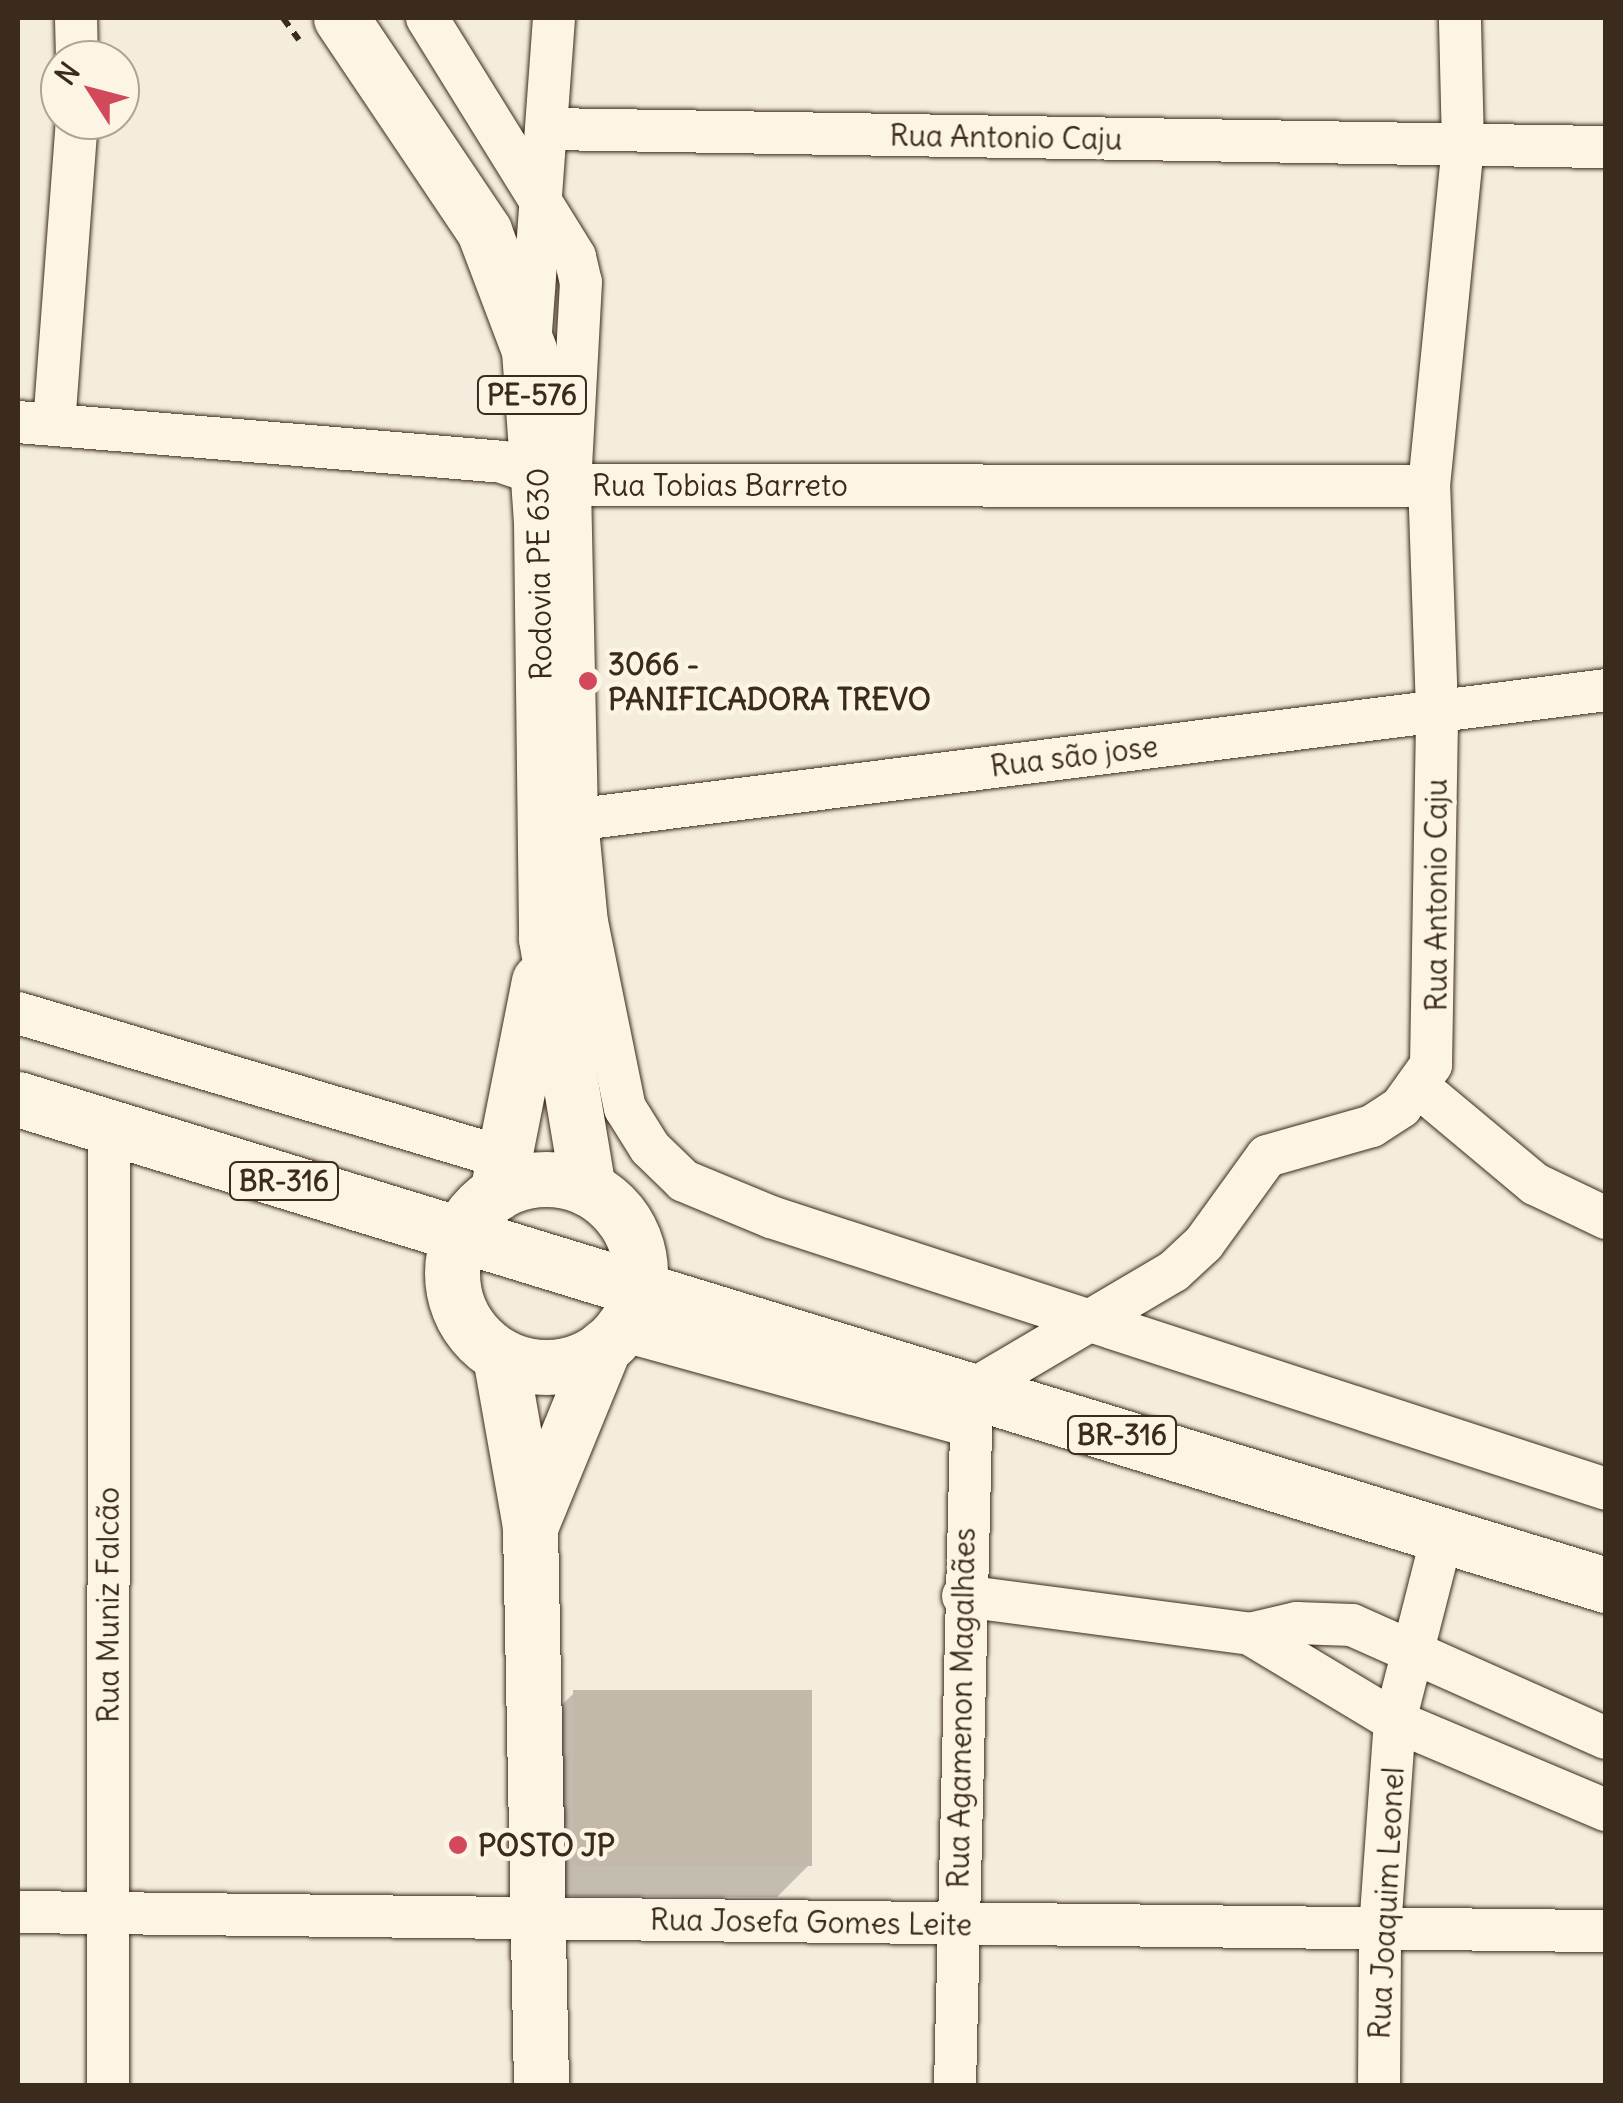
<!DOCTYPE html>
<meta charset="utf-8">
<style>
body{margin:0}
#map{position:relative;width:1623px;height:2103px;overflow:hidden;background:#f4eddd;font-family:Delius,sans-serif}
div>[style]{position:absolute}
.shadow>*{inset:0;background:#0003}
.building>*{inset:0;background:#c3b9aa;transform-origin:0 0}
.path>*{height:6px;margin-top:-3px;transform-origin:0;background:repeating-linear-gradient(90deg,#3b2a1e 0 10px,transparent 0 18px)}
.roads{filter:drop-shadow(0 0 2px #3b2a1e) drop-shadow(0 0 2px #3b2a1e)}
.minor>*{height:42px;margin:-21px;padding:0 21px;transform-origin:21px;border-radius:21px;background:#fcf5e5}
.secondary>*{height:55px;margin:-27.5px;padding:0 27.5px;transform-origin:27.5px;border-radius:27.5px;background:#fcf5e5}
.primary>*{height:55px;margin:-27.5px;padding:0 27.5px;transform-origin:27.5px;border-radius:27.5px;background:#fcf5e5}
.primary>.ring{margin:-27.5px;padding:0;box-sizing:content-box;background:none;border:55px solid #fcf5e5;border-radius:50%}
.trunk>*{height:55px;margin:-27.5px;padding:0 27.5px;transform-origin:27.5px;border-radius:27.5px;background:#fcf5e5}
.dots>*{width:28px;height:28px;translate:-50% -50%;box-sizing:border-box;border:5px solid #fcf5e5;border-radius:50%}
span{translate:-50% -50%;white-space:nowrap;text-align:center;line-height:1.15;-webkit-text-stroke:9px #fcf5e5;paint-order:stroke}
.shield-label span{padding:2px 8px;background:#fcf5e5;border:2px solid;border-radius:8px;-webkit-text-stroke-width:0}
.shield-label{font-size:28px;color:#3b2a1e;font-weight:700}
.street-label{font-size:30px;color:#3b2a1e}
.poi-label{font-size:30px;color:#3b2a1e;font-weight:700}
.left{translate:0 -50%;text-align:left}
.frame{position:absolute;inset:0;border:20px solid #3b2a1e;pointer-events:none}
.north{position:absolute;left:40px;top:40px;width:100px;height:100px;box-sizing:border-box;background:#fcf5e5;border:2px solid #afa495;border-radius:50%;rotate:306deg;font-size:28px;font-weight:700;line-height:40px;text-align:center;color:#3b2a1e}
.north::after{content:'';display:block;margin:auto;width:35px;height:45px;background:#d1495b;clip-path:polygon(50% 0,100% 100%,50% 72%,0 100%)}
</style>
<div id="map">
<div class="shadow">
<i style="clip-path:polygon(574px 1693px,809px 1865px,777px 1897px,541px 1896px,542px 1724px)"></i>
</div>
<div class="building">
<i style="left:573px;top:1690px;width:239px;height:176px"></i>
</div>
<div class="path">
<i style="left:283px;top:18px;width:27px;rotate:54deg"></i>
</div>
<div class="roads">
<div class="minor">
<i style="left:76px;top:18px;width:42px;rotate:88.6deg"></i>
<i style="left:427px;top:18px;width:281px;rotate:58.2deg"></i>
<i style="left:575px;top:257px;width:26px;rotate:77deg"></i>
<i style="left:581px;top:282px;width:203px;rotate:93.1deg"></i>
<i style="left:570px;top:485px;width:334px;rotate:88.8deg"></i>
<i style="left:577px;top:819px;width:103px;rotate:84.5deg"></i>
<i style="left:587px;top:922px;width:190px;rotate:78.5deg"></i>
<i style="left:625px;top:1108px;width:47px;rotate:58deg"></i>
<i style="left:650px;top:1148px;width:47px;rotate:44.1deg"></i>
<i style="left:684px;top:1181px;width:94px;rotate:22.5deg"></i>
<i style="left:771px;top:1217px;width:878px;rotate:18.04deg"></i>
<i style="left:549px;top:129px;width:1057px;rotate:0.98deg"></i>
<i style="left:530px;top:345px;width:328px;rotate:-85.8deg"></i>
<i style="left:18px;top:422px;width:486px;rotate:4.7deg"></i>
<i style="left:502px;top:462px;width:72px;rotate:18.7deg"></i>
<i style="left:570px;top:485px;width:859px;rotate:0.07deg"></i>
<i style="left:54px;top:425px;width:306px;rotate:-85.7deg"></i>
<i style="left:549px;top:823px;width:1065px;rotate:-7.17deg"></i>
<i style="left:18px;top:1013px;width:508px;rotate:16.58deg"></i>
<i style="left:1420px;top:1088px;width:150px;rotate:39.9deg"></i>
<i style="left:1535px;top:1184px;width:79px;rotate:25.6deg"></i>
<i style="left:621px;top:1330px;width:359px;rotate:15.4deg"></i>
<i style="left:963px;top:1596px;width:290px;rotate:7.5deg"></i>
<i style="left:1250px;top:1634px;width:48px;rotate:-13.2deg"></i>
<i style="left:1297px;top:1623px;width:55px;rotate:2.1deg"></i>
<i style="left:1352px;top:1625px;width:278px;rotate:24deg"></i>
<i style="left:1250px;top:1634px;width:169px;rotate:31deg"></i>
<i style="left:1395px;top:1721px;width:229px;rotate:22.9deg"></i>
<i style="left:18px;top:1912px;width:1588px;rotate:0.69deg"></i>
<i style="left:108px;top:2086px;width:962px;rotate:-89.94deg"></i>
<i style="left:955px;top:2086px;width:696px;rotate:-88.6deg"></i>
<i style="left:972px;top:1390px;width:234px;rotate:-30.5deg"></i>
<i style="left:1174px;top:1271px;width:41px;rotate:-43deg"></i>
<i style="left:1204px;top:1243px;width:107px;rotate:-54.1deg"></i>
<i style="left:1267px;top:1156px;width:109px;rotate:-15.9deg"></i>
<i style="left:1372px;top:1126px;width:35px;rotate:-33deg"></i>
<i style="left:1401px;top:1107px;width:52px;rotate:-54.5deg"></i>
<i style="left:1431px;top:1065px;width:355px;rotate:-89deg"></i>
<i style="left:1437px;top:710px;width:224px;rotate:-92deg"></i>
<i style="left:1429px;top:486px;width:343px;rotate:-84.3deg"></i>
<i style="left:1463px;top:145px;width:127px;rotate:-91.4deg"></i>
<i style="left:1379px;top:2086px;width:157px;rotate:-89.6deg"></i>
<i style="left:1380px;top:1929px;width:209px;rotate:-85.9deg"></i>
<i style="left:1395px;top:1721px;width:195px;rotate:-75.7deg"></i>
</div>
<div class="secondary">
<i style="left:500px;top:1356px;width:174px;rotate:80deg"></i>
<i style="left:530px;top:1527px;width:559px;rotate:88.87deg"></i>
<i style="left:530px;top:1527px;width:195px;rotate:-67.7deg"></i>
</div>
<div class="primary">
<i style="left:341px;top:18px;width:257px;rotate:56.1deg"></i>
<i style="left:484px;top:231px;width:127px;rotate:69.3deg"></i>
<i style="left:529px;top:350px;width:172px;rotate:86deg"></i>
<i style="left:541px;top:522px;width:416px;rotate:89.3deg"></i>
<i style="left:546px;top:938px;width:254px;rotate:80.5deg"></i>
<i class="ring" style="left:452px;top:1179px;width:133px;height:133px"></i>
<i style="left:497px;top:1193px;width:216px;rotate:-78.8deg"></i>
</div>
<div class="trunk">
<i style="left:18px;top:1099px;width:1661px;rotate:17.02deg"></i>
</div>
</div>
<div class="dots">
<i style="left:588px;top:681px;background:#d1495b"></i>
<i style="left:458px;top:1845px;background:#d1495b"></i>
</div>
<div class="shield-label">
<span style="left:532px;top:395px">PE-576</span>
<span style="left:284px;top:1181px">BR-316</span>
<span style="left:1122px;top:1435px">BR-316</span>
</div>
<div class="street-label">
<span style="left:1006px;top:137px;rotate:1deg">Rua Antonio Caju</span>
<span style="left:720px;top:485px">Rua Tobias Barreto</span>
<span style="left:539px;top:574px;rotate:-91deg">Rodovia PE 630</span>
<span style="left:1074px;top:756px;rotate:-7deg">Rua são jose</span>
<span style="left:1436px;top:895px;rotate:-90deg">Rua Antonio Caju</span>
<span style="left:108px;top:1605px;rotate:-90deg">Rua Muniz Falcão</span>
<span style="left:961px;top:1708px;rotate:-89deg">Rua Agamenon Magalhães</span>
<span style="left:1386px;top:1903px;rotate:-87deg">Rua Joaquim Leonel</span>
<span style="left:811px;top:1922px;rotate:1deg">Rua Josefa Gomes Leite</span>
</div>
<div class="poi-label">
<span class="left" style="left:608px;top:681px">3066 -<br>PANIFICADORA TREVO</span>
<span class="left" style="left:478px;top:1845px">POSTO JP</span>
</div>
<div class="frame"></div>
<div class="north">N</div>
</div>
